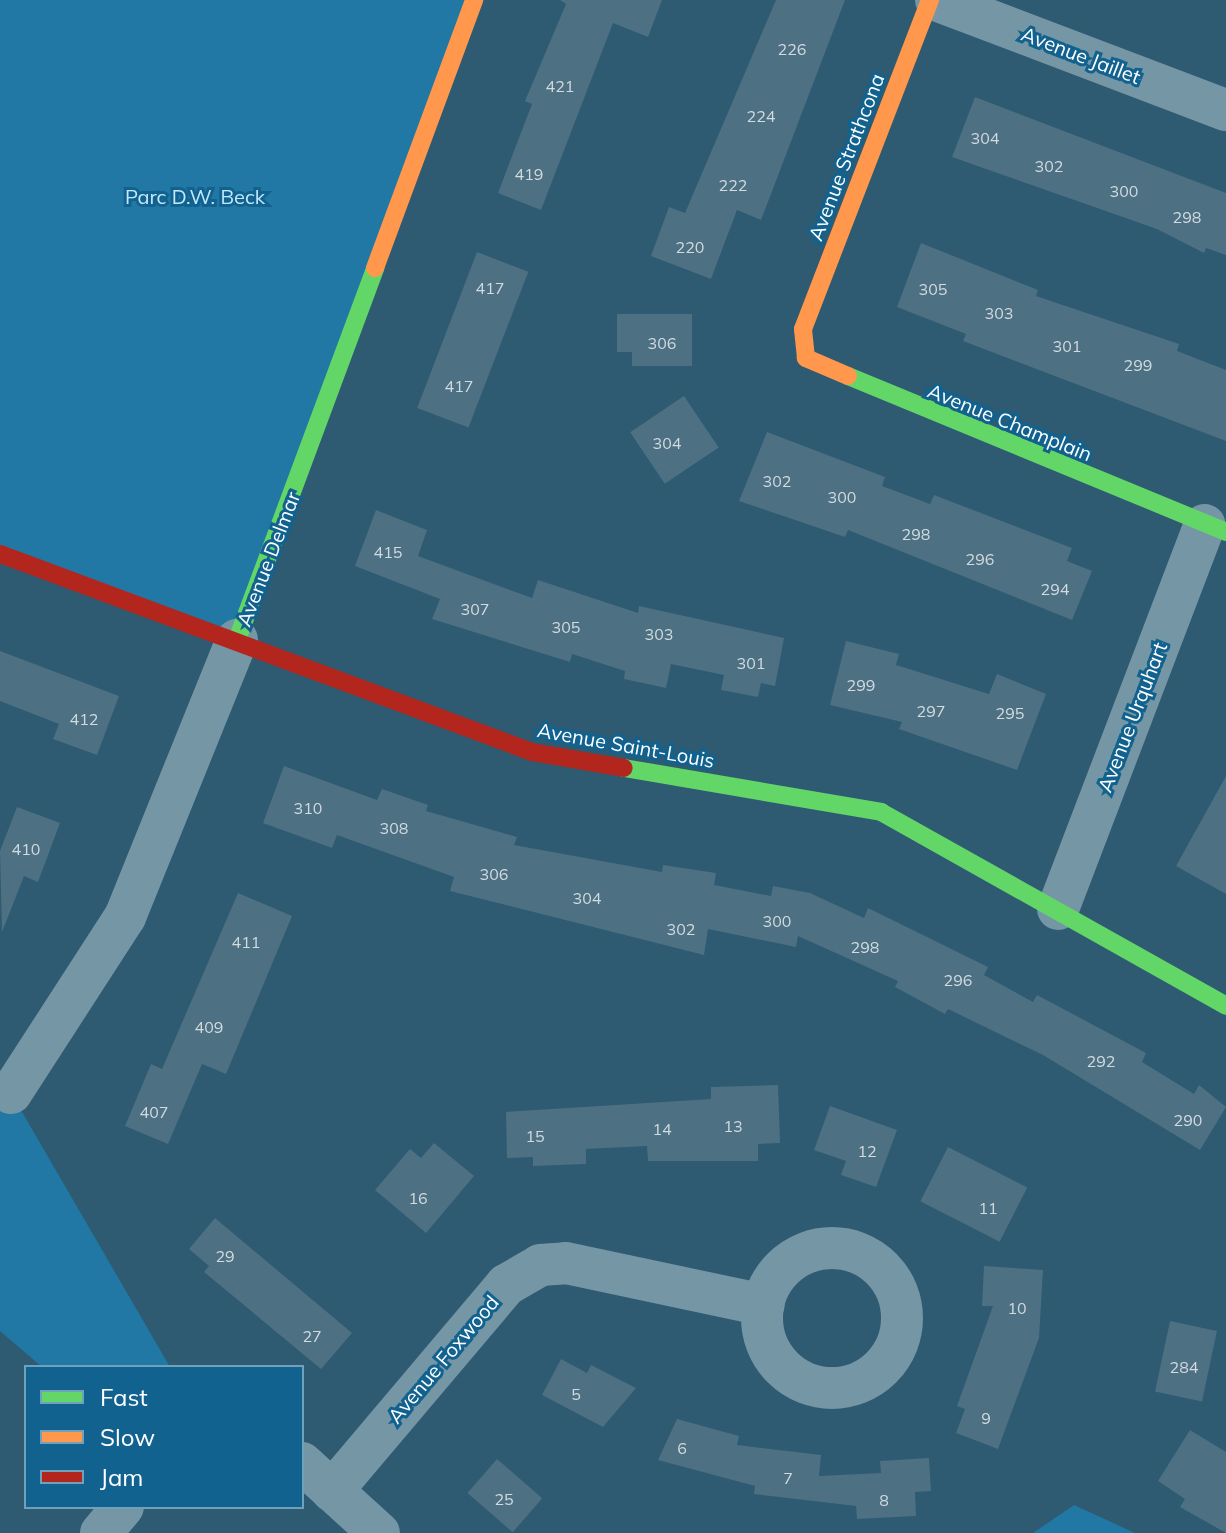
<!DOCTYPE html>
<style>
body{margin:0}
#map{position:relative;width:1226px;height:1533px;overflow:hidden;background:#2e5a72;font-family:Mulish,sans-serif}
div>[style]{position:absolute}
.green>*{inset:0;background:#2178a4}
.building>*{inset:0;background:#4d7083;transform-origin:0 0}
.street>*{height:42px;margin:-21px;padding:0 21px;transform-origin:21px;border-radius:21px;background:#7596a5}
.street>.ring{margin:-21px;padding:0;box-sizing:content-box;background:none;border:42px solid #7596a5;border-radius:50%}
.fast>*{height:18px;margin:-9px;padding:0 9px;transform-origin:9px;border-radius:9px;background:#63d668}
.slow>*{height:18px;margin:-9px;padding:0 9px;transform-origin:9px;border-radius:9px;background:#ff974d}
.jam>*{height:18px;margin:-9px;padding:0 9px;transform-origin:9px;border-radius:9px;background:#b3261e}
span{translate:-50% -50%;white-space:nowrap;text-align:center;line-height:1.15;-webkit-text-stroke:6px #11628f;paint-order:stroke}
.number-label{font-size:16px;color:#d2dbe0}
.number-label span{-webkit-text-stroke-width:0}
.street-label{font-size:20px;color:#fff}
.park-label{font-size:20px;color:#c2e9fd}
.legend{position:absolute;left:24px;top:1365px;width:280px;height:144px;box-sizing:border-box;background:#11628f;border:2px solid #70a1bc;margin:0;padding:10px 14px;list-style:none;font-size:24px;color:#fff}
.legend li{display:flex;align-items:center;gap:16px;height:40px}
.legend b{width:40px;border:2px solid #70a1bc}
</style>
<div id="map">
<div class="green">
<i style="clip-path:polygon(0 0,472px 0,237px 640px,0 554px)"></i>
<i style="clip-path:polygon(0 1093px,11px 1093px,170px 1367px,42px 1367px,0 1331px)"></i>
<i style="clip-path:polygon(1074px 1505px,1135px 1533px,1033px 1533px)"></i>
</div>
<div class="building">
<i style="clip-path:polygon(560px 0,662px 0,648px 37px,613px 23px,541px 210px,498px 193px,532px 104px,525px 101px,566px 4px)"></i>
<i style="clip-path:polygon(776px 0,845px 0,761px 220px,737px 210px,711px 279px,651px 256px,669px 207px,685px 213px)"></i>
<i style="clip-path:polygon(975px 97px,1226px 193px,1226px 255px,1206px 248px,1204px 253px,1157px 229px,952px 157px)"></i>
<i style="clip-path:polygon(921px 243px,1038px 290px,1036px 296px,1179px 344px,1177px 351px,1226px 370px,1226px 441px,963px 341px,966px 334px,897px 307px)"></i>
<i style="left:477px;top:252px;width:55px;height:167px;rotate:21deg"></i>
<i style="clip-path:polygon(617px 314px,692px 314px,692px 366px,632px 366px,632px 352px,617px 352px)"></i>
<i style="left:684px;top:396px;width:62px;height:65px;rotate:56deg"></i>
<i style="clip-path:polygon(767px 432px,885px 477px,882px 486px,930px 504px,934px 495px,1072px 548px,1067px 561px,1092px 571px,1072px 620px,848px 530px,845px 537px,739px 501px)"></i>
<i style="clip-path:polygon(376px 510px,427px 530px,418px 556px,532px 598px,538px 580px,638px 613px,639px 606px,784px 638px,775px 686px,761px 683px,758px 697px,721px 690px,724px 675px,671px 664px,666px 688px,624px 679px,625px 671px,572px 654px,570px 662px,432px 619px,440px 599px,355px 566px)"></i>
<i style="clip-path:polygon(846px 641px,899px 654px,896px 665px,989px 694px,997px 674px,1046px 694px,1017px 770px,899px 729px,902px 722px,830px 705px)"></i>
<i style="clip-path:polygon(0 651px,119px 696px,97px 755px,53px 739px,59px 724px,0 701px)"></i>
<i style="clip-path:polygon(284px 766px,377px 800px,382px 789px,428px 805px,426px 811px,517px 837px,514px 845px,662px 872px,663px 865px,716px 873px,714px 885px,771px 896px,773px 886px,810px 893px,864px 918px,868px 908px,988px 967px,984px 975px,1033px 1002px,1037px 995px,1146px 1053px,1142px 1062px,1194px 1094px,1199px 1085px,1226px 1107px,1200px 1150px,1043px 1055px,948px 1009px,945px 1014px,895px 987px,898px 981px,798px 936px,796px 947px,708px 929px,704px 955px,450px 891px,454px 877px,337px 835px,332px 848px,263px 823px)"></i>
<i style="clip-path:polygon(1226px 776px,1226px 894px,1176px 866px)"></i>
<i style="clip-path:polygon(17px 807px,60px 823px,38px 882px,24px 876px,2px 932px,0 851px)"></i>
<i style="clip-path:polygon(238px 893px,292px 916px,226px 1074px,202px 1064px,168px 1144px,125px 1126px,151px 1064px,162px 1069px)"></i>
<i style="clip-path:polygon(778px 1085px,780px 1143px,758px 1144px,758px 1161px,648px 1161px,647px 1146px,586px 1149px,586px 1164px,533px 1166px,533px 1157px,507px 1158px,506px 1112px,711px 1099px,711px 1087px)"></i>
<i style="clip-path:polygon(830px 1106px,897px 1130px,876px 1187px,841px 1175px,846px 1161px,814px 1150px)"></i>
<i style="clip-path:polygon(434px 1143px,474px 1176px,426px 1233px,375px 1190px,410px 1149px,421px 1158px)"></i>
<i style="left:948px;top:1147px;width:89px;height:61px;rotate:27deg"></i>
<i style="clip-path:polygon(215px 1218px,352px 1333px,321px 1369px,204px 1272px,209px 1266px,189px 1249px)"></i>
<i style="clip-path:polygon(984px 1266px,1043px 1270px,1039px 1338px,998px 1449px,956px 1433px,965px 1409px,957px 1406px,993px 1306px,982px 1306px)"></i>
<i style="left:1170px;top:1321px;width:48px;height:72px;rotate:12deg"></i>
<i style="clip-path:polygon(561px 1359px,587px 1373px,591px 1365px,636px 1388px,603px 1427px,542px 1395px)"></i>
<i style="clip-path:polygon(677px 1419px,739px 1436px,737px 1445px,821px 1455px,819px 1476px,881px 1473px,880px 1461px,929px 1458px,931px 1491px,915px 1492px,916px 1516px,857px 1519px,856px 1506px,754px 1494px,755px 1486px,658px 1460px)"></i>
<i style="clip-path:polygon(1190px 1430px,1226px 1452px,1226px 1533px,1180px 1507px,1185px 1499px,1158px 1481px)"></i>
<i style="left:497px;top:1459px;width:60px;height:45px;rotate:41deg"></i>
</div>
<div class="street">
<i style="left:936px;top:0;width:310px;rotate:20.8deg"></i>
<i style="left:1058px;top:909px;width:411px;rotate:-69.1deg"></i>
<i style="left:11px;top:1093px;width:210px;rotate:-57.1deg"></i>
<i style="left:125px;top:917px;width:299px;rotate:-68deg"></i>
<i class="ring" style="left:762px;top:1248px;width:98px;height:98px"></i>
<i style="left:302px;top:1463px;width:104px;rotate:42.3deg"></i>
<i style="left:332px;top:1491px;width:270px;rotate:-49.8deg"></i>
<i style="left:506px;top:1285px;width:39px;rotate:-30deg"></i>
<i style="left:540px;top:1265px;width:26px;rotate:-4deg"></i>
<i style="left:566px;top:1263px;width:202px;rotate:12deg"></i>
<i style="left:101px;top:1533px;width:34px;rotate:-50deg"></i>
</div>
<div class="fast">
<i style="left:848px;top:376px;width:409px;rotate:22.4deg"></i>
<i style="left:237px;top:640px;width:397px;rotate:-69.6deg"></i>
<i style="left:624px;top:768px;width:261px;rotate:9.7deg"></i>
<i style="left:881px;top:812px;width:396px;rotate:29.3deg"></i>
</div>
<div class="slow">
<i style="left:375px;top:268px;width:286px;rotate:-69.7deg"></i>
<i style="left:848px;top:376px;width:46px;rotate:-156.8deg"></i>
<i style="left:806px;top:358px;width:29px;rotate:-96deg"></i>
<i style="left:803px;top:329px;width:353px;rotate:-68.9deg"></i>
</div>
<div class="jam">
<i style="left:0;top:554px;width:568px;rotate:20.41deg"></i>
<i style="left:532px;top:752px;width:93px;rotate:9.9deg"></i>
</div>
<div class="number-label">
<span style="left:792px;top:49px">226</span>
<span style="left:560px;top:86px">421</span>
<span style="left:761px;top:116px">224</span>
<span style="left:985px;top:138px">304</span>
<span style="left:1049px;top:166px">302</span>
<span style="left:529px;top:174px">419</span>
<span style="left:733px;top:185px">222</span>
<span style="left:1124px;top:191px">300</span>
<span style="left:1187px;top:217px">298</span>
<span style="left:690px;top:247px">220</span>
<span style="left:490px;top:288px">417</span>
<span style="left:933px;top:289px">305</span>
<span style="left:999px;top:313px">303</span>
<span style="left:662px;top:343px">306</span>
<span style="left:1067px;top:346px">301</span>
<span style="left:1138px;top:365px">299</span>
<span style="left:459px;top:386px">417</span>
<span style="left:667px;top:443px">304</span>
<span style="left:777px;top:481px">302</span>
<span style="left:842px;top:497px">300</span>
<span style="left:916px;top:534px">298</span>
<span style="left:388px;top:552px">415</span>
<span style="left:980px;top:559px">296</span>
<span style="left:1055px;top:589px">294</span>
<span style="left:475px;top:609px">307</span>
<span style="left:566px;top:627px">305</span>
<span style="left:659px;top:634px">303</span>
<span style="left:751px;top:663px">301</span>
<span style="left:861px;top:685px">299</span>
<span style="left:931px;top:711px">297</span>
<span style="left:1010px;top:713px">295</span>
<span style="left:84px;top:719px">412</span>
<span style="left:308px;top:808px">310</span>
<span style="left:394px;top:828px">308</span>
<span style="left:26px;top:849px">410</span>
<span style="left:494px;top:874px">306</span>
<span style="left:587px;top:898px">304</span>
<span style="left:777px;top:921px">300</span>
<span style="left:681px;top:929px">302</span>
<span style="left:246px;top:942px">411</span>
<span style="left:865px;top:947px">298</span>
<span style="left:958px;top:980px">296</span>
<span style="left:209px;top:1027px">409</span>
<span style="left:1101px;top:1061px">292</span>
<span style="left:154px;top:1112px">407</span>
<span style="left:1188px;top:1120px">290</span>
<span style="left:733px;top:1126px">13</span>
<span style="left:662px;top:1129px">14</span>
<span style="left:535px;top:1136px">15</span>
<span style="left:867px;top:1151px">12</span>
<span style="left:418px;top:1198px">16</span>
<span style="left:988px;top:1208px">11</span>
<span style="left:225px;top:1256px">29</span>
<span style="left:1017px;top:1308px">10</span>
<span style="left:312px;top:1336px">27</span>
<span style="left:1184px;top:1367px">284</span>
<span style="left:576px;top:1394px">5</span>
<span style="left:986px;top:1418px">9</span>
<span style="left:682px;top:1448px">6</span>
<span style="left:788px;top:1478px">7</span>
<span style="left:504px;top:1499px">25</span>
<span style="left:884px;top:1500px">8</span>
</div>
<div class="street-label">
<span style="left:1081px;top:55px;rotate:21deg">Avenue Jaillet</span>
<span style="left:846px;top:157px;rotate:-69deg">Avenue Strathcona</span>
<span style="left:1010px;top:422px;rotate:22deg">Avenue Champlain</span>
<span style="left:268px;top:559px;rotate:-69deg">Avenue Delmar</span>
<span style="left:1132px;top:717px;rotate:-69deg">Avenue Urquhart</span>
<span style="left:626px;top:745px;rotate:10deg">Avenue Saint-Louis</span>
<span style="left:443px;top:1359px;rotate:-50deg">Avenue Foxwood</span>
</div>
<div class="park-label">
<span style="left:195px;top:196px">Parc D.W. Beck</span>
</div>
<ul class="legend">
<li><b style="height:10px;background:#63d668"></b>Fast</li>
<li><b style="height:10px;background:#ff974d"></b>Slow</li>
<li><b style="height:10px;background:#b3261e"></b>Jam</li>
</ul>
</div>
